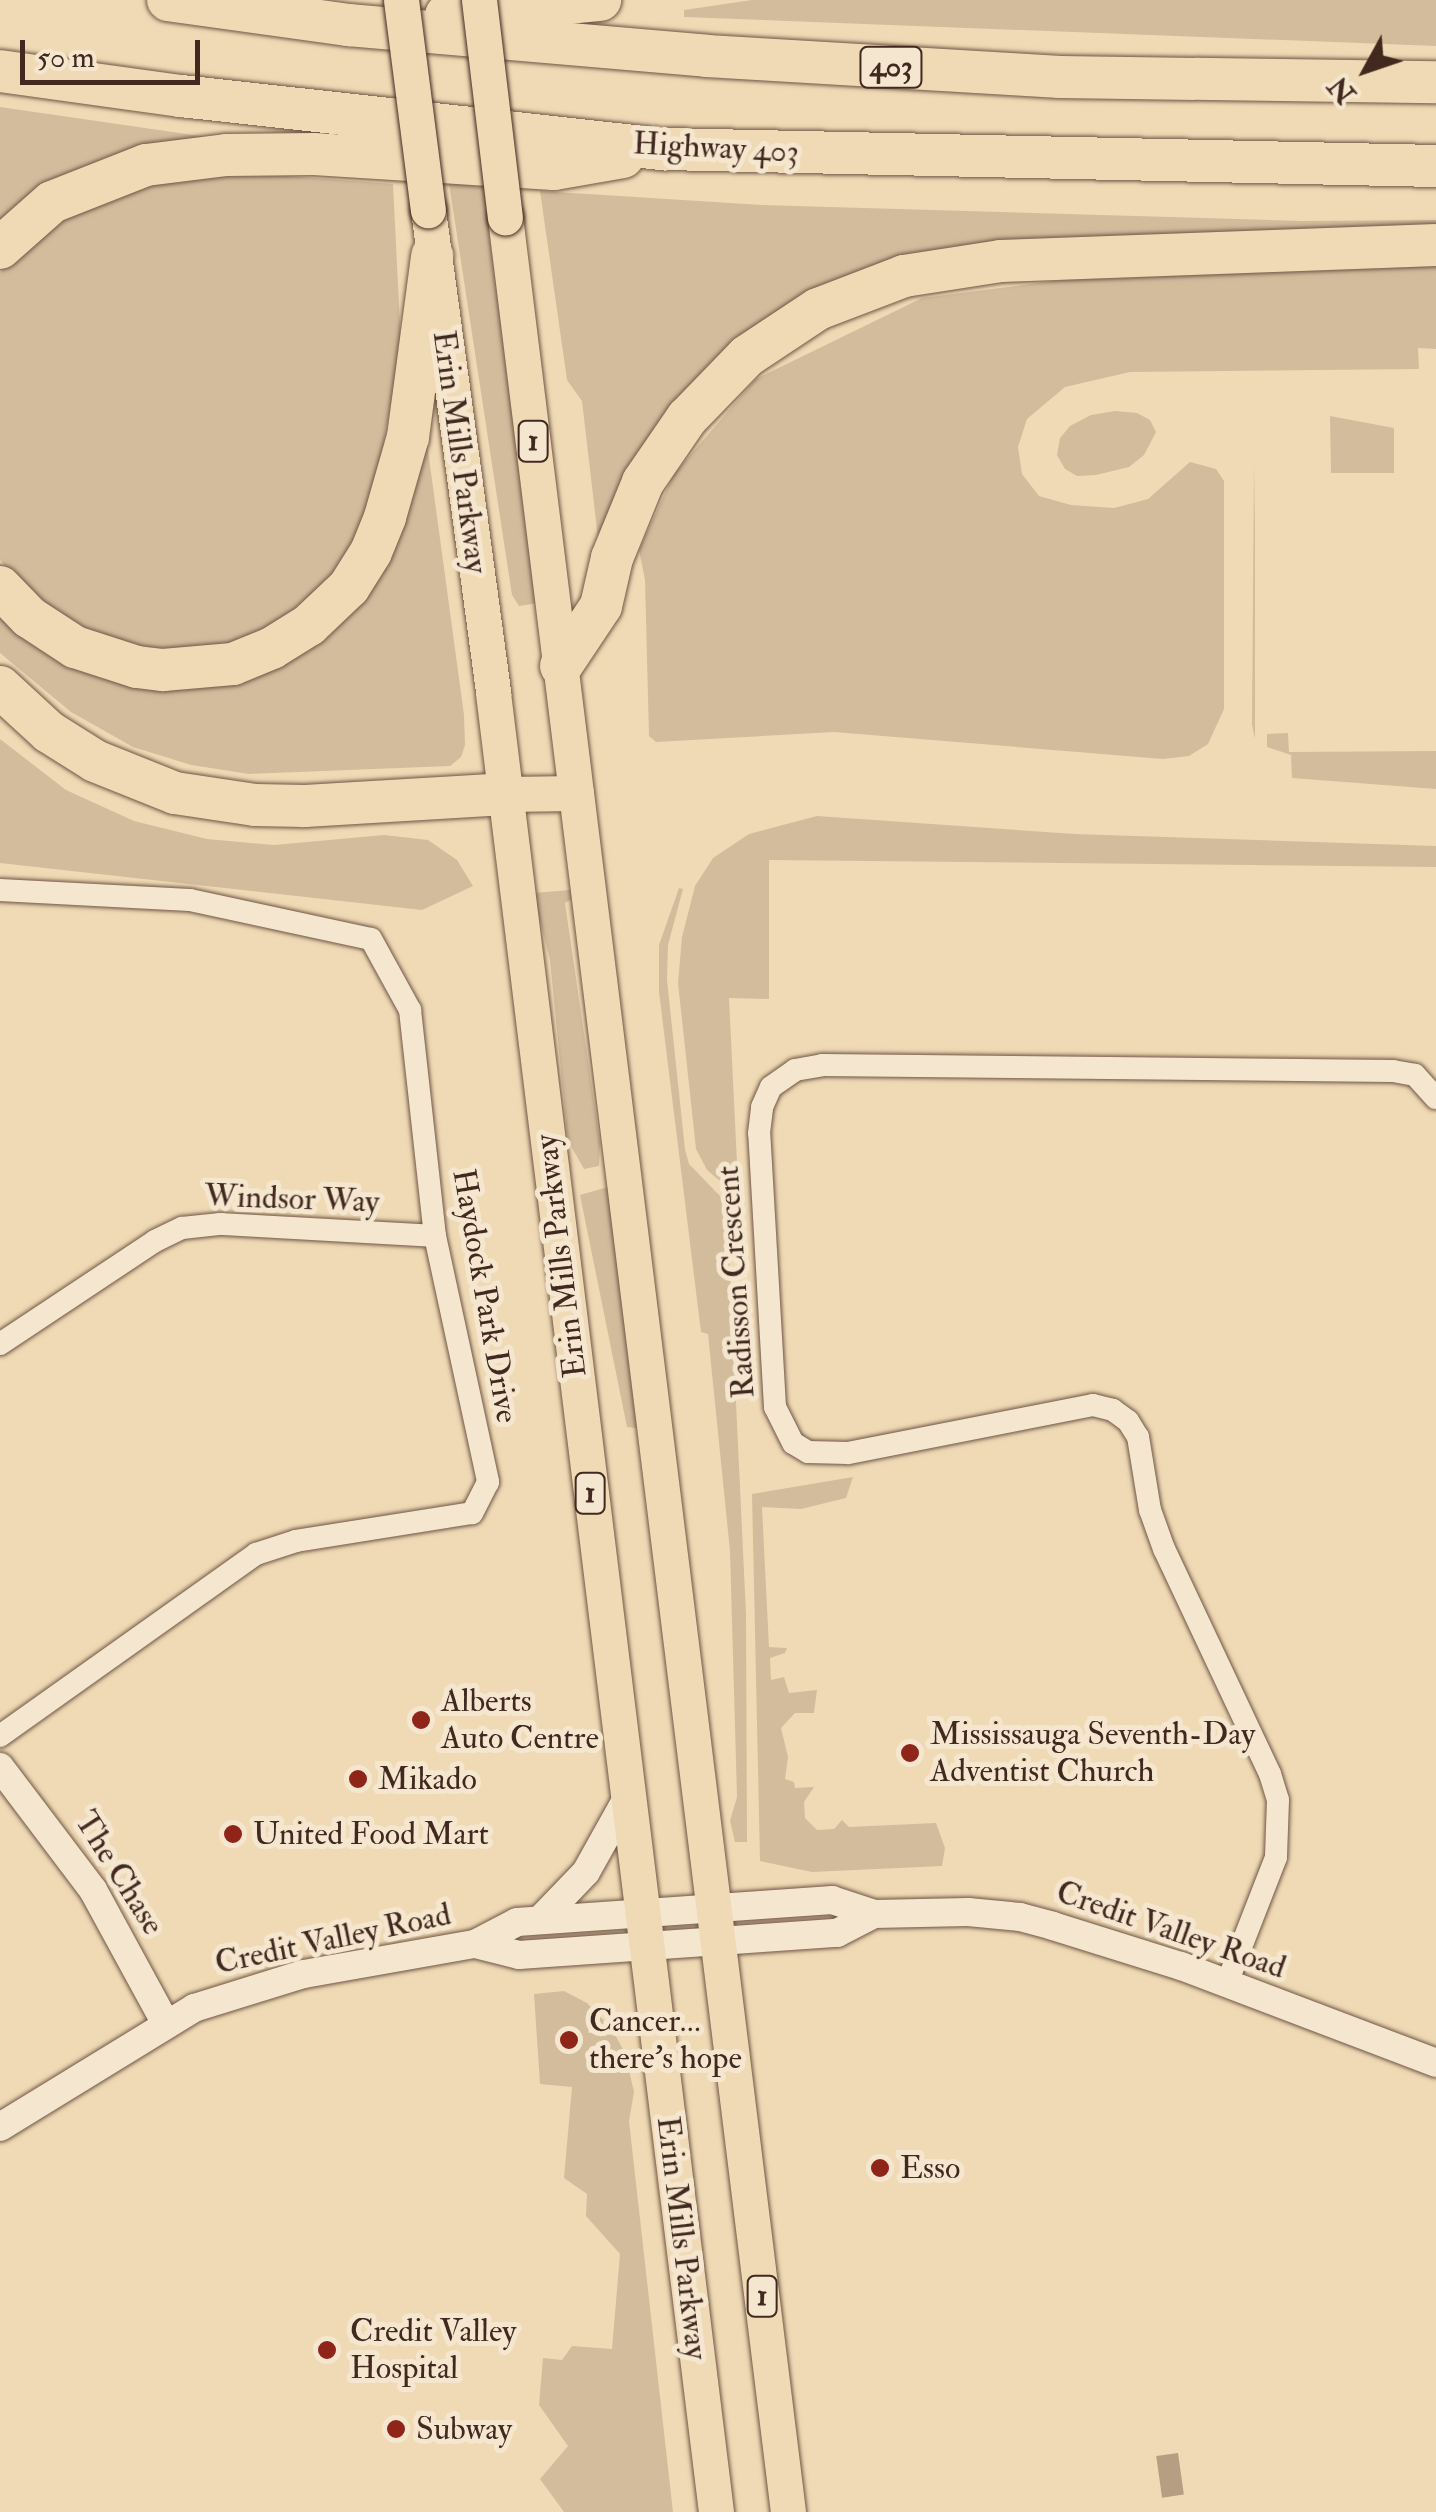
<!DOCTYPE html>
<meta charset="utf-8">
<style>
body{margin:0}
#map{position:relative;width:1436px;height:2512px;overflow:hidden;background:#f0dab5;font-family:"IM FELL Double Pica",serif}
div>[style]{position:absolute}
.green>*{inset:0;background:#d2bc9c}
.water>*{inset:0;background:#b59e82;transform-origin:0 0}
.roads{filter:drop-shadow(0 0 2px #6e5545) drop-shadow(0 0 2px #6e5545)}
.minor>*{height:22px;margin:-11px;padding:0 11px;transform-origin:11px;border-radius:11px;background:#f5e7cf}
.tertiary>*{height:28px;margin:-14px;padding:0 14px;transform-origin:14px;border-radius:14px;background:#f5e7cf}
.primary>*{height:35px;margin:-17.5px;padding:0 17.5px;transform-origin:17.5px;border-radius:17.5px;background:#f0dab5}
.motorway>*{height:42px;margin:-21px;padding:0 21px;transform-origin:21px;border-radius:21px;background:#f0dab5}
.bridges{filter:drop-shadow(0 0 2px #422920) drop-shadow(0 0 2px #422920)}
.primary-bridge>*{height:35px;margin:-17.5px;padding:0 17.5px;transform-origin:17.5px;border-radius:17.5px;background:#f0dab5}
.dots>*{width:28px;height:28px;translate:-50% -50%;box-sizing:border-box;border:5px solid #f5e7cf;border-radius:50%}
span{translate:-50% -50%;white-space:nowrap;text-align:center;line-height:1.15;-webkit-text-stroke:10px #f5e7cf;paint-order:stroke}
.shield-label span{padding:2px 8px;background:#f5e7cf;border:2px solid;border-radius:8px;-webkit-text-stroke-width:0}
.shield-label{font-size:30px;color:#422920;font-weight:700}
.street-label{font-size:32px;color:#422920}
.poi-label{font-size:32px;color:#422920}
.left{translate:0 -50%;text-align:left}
.north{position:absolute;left:1316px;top:20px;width:100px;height:100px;-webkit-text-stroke:8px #f5e7cf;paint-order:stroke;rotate:230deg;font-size:28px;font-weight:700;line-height:40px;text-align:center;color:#422920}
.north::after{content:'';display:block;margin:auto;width:35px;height:45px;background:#422920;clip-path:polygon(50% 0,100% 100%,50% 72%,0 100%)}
.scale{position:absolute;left:20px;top:40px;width:180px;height:45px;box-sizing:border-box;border:5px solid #422920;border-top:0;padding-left:12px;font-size:30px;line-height:35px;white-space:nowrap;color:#422920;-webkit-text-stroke:8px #f5e7cf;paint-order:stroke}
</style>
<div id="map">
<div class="green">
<i style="clip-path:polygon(752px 0,1436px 0,1436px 46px,684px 17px,684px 10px)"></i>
<i style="clip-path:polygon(0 107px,228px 140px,0 232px)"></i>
<i style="clip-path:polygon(287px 176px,393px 184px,401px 346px,373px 503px,353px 551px,326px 589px,293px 618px,204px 654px,104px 641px,25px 591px,0 560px,0 273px,27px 242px,61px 216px,136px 186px,194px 177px)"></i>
<i style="clip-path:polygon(449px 183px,483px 187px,539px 603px,519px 606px,512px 595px)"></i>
<i style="clip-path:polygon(540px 191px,762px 205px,1302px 221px,1436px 220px,1436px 232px,817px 293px,598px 538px,582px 401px,567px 380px)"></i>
<i style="clip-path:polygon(1436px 264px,1436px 349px,1418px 348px,1419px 369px,1130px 372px,1065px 387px,1027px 419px,1018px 447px,1022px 474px,1039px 496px,1071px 505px,1114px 508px,1148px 499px,1190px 462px,1216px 469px,1224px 481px,1224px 709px,1208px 744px,1189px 756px,1163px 759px,834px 732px,656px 742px,649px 736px,645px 580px,639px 550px,674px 474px,756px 379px,922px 298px,1109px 274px)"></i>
<i style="clip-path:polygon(1115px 411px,1137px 413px,1150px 420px,1156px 432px,1144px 455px,1129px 467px,1096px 475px,1077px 476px,1065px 469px,1057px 455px,1060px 438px,1070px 426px,1091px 415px)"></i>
<i style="clip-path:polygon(1330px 416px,1394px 428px,1394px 473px,1331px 473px)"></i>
<i style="clip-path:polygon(427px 443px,464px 715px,465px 745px,461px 757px,450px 766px,249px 774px,191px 765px,133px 747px,71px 712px,0 653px,0 605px,84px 664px,321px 633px)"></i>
<i style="clip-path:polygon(1254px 463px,1255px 530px,1255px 739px,1252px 724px)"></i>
<i style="clip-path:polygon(1288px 733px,1289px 752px,1436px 751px,1436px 789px,1292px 778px,1291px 755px,1267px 747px,1267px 734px)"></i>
<i style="clip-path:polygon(0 739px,66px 790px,134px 821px,207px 839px,274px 845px,384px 835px,428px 840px,457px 860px,473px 886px,422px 910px,0 863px)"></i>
<i style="clip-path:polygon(817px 816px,1075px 834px,1436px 846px,1436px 867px,769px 860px,769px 999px,729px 998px,739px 1204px,727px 1187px,707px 1170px,696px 1149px,678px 983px,682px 937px,695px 886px,713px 858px,749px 834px)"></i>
<i style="clip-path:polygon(679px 888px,683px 889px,668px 945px,667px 980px,685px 1149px,689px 1164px,720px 1196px,727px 1212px,746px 1614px,747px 1842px,735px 1842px,730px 1821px,737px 1797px,730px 1551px,708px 1334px,701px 1332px,659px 992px,659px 945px)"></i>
<i style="clip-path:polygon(570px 890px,572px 899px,565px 903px,600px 1143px,599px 1166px,584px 1169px,568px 1141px,550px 960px,533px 893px)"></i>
<i style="clip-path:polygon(608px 1187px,637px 1428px,627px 1427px,580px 1195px)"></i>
<i style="clip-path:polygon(853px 1477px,846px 1498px,801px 1509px,762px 1507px,769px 1647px,787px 1648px,785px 1653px,770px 1658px,771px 1680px,784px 1677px,789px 1693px,817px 1690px,814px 1713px,795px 1713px,781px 1728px,788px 1757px,785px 1779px,794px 1782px,795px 1788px,814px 1787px,804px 1802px,805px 1818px,817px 1830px,834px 1829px,842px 1820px,849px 1827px,936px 1823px,945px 1848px,942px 1866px,812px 1872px,760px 1861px,752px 1494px)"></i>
<i style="clip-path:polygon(564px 1991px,587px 2003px,612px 2029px,625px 2053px,634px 2092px,629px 2121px,673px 2512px,564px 2512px,540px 2479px,568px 2446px,539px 2405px,543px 2358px,562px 2360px,572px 2346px,612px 2349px,620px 2254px,586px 2216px,587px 2194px,564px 2178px,572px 2087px,540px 2084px,534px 1994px)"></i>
</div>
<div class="water">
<i style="left:1178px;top:2453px;width:42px;height:22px;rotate:82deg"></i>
</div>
<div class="roads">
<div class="minor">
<i style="left:0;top:890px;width:190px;rotate:3deg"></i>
<i style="left:190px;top:900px;width:185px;rotate:12.2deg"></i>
<i style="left:371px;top:939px;width:81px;rotate:61.2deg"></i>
<i style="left:410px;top:1010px;width:227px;rotate:83.7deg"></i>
<i style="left:435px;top:1236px;width:252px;rotate:77.8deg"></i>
<i style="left:488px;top:1482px;width:35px;rotate:117deg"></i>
<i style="left:472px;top:1513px;width:178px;rotate:171deg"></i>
<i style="left:296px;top:1541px;width:42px;rotate:162deg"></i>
<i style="left:256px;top:1554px;width:314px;rotate:144.6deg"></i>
<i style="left:0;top:1344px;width:186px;rotate:-33.6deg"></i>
<i style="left:155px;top:1241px;width:30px;rotate:-26deg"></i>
<i style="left:182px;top:1228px;width:39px;rotate:-6deg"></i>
<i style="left:221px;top:1224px;width:214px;rotate:3.2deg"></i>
<i style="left:1227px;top:1983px;width:135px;rotate:-68.7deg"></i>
<i style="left:1276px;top:1857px;width:57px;rotate:-88deg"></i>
<i style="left:1278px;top:1800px;width:27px;rotate:-107deg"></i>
<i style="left:1270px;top:1774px;width:249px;rotate:-115.2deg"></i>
<i style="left:1164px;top:1549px;width:41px;rotate:-109.7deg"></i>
<i style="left:1150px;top:1510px;width:74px;rotate:-99.3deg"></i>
<i style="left:1138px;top:1437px;width:19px;rotate:-122deg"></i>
<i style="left:1128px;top:1421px;width:19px;rotate:-144deg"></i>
<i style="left:1113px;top:1410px;width:21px;rotate:-166deg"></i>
<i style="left:1093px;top:1405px;width:250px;rotate:168.9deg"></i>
<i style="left:848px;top:1453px;width:40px;rotate:-178.6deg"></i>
<i style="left:808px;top:1452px;width:17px;rotate:-149deg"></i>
<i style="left:793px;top:1443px;width:40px;rotate:-116.6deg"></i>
<i style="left:775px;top:1407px;width:274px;rotate:-93.3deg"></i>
<i style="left:759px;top:1133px;width:26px;rotate:-83deg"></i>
<i style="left:762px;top:1107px;width:22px;rotate:-66deg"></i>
<i style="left:771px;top:1087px;width:29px;rotate:-35deg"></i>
<i style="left:795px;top:1070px;width:27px;rotate:-10deg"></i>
<i style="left:822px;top:1065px;width:571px;rotate:0.6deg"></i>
<i style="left:1393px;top:1071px;width:22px;rotate:10deg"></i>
<i style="left:1415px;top:1075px;width:31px;rotate:48deg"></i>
</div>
<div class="tertiary">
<i style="left:0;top:1767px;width:154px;rotate:52.9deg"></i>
<i style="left:93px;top:1890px;width:153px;rotate:61.4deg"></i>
<i style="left:540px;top:1920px;width:66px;rotate:-46.2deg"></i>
<i style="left:586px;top:1872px;width:86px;rotate:-60.8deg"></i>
<i style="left:475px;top:1944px;width:45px;rotate:14deg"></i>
<i style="left:519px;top:1955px;width:319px;rotate:-4deg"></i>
<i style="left:837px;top:1933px;width:42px;rotate:-27.2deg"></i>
<i style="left:0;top:2127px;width:228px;rotate:-31.5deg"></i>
<i style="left:194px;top:2008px;width:115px;rotate:-17.2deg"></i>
<i style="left:304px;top:1974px;width:174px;rotate:-10deg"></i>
<i style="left:475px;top:1944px;width:47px;rotate:-27.6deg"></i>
<i style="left:517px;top:1922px;width:316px;rotate:-4deg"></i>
<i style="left:832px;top:1900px;width:44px;rotate:18.4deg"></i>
<i style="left:874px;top:1914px;width:94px;rotate:-1.2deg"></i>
<i style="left:968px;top:1912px;width:52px;rotate:5.5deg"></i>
<i style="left:1020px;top:1917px;width:34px;rotate:15deg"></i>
<i style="left:1053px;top:1926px;width:134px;rotate:17.4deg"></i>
<i style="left:1181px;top:1966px;width:273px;rotate:20.8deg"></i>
</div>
<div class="primary">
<i style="left:428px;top:210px;width:487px;rotate:82.3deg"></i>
<i style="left:493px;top:693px;width:1833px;rotate:83.01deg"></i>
<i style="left:505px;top:217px;width:2312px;rotate:82.97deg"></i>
<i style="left:505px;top:794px;width:71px;rotate:-0.8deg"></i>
</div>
<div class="motorway">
<i style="left:168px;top:0;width:182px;rotate:7.9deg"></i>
<i style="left:348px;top:25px;width:360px;rotate:4.9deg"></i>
<i style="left:707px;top:56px;width:354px;rotate:3.4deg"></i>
<i style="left:1060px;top:77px;width:376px;rotate:0.8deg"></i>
<i style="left:446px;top:15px;width:155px;rotate:-5.6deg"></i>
<i style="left:0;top:71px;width:183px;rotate:7.9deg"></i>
<i style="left:181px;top:96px;width:486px;rotate:6.3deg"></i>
<i style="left:664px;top:149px;width:772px;rotate:1.26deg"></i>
<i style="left:0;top:248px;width:69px;rotate:-41.5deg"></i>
<i style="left:52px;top:202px;width:101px;rotate:-21.5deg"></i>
<i style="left:146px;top:165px;width:81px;rotate:-7.1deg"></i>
<i style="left:226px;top:155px;width:88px;rotate:-0.7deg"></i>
<i style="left:314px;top:154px;width:240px;rotate:3.6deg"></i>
<i style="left:554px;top:169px;width:70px;rotate:-9.9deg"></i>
<i style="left:0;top:587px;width:42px;rotate:46deg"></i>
<i style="left:29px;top:617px;width:55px;rotate:33.1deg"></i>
<i style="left:75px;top:647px;width:65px;rotate:17.9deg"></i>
<i style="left:137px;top:667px;width:26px;rotate:7deg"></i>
<i style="left:163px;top:670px;width:70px;rotate:-4.9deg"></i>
<i style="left:233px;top:664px;width:42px;rotate:-22.3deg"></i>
<i style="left:272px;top:648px;width:44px;rotate:-31.9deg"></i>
<i style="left:309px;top:625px;width:55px;rotate:-43.5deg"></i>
<i style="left:349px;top:587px;width:41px;rotate:-57.8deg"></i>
<i style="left:371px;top:552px;width:38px;rotate:-68deg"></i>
<i style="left:385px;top:517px;width:83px;rotate:-74deg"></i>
<i style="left:408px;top:437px;width:183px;rotate:-82.4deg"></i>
<i style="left:561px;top:666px;width:72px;rotate:-56.3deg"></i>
<i style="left:601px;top:606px;width:49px;rotate:-77.1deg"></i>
<i style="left:612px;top:558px;width:82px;rotate:-67.8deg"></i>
<i style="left:643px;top:482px;width:78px;rotate:-55.5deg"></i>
<i style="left:687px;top:418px;width:86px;rotate:-45.9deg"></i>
<i style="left:747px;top:356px;width:85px;rotate:-33.5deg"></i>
<i style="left:818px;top:309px;width:92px;rotate:-21deg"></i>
<i style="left:904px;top:276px;width:98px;rotate:-8.8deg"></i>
<i style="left:1001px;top:261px;width:435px;rotate:-2.1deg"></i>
<i style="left:0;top:687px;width:67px;rotate:42.6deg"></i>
<i style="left:49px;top:732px;width:54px;rotate:32.2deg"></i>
<i style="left:95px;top:761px;width:86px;rotate:21.8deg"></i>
<i style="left:175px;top:793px;width:81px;rotate:8.5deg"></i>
<i style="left:255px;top:805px;width:50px;rotate:1.1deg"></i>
<i style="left:305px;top:806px;width:200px;rotate:-3.4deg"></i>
</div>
</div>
<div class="bridges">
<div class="primary-bridge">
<i style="left:401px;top:0;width:212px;rotate:82.7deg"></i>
<i style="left:479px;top:0;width:219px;rotate:83.2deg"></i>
</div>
</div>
<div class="dots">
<i style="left:421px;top:1720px;background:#8f2418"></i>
<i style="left:910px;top:1753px;background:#8f2418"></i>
<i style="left:358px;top:1779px;background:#8f2418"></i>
<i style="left:233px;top:1834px;background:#8f2418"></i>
<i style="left:569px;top:2040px;background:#8f2418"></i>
<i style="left:880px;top:2168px;background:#8f2418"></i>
<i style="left:327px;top:2350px;background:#8f2418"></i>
<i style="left:396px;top:2429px;background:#8f2418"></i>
</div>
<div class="shield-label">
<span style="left:891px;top:67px">403</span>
<span style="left:533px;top:441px">1</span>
<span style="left:590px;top:1493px">1</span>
<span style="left:762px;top:2296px">1</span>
</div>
<div class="street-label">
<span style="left:716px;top:148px;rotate:3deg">Highway 403</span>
<span style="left:460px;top:452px;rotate:82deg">Erin Mills Parkway</span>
<span style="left:292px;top:1199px;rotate:2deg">Windsor Way</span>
<span style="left:561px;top:1256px;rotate:-97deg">Erin Mills Parkway</span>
<span style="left:736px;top:1282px;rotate:-94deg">Radisson Crescent</span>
<span style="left:485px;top:1296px;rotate:80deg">Haydock Park Drive</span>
<span style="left:119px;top:1873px;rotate:58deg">The Chase</span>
<span style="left:1171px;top:1930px;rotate:19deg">Credit Valley Road</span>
<span style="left:333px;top:1939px;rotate:-12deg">Credit Valley Road</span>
<span style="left:682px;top:2238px;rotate:83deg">Erin Mills Parkway</span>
</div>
<div class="poi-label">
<span class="left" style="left:441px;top:1720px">Alberts<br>Auto Centre</span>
<span class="left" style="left:930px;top:1753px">Mississauga Seventh-Day<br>Adventist Church</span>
<span class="left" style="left:378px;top:1779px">Mikado</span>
<span class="left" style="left:253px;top:1834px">United Food Mart</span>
<span class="left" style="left:589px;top:2040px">Cancer…<br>there’s hope</span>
<span class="left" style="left:900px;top:2168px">Esso</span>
<span class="left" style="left:350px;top:2350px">Credit Valley<br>Hospital</span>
<span class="left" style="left:416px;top:2429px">Subway</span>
</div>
<div class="north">N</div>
<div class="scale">50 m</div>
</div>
